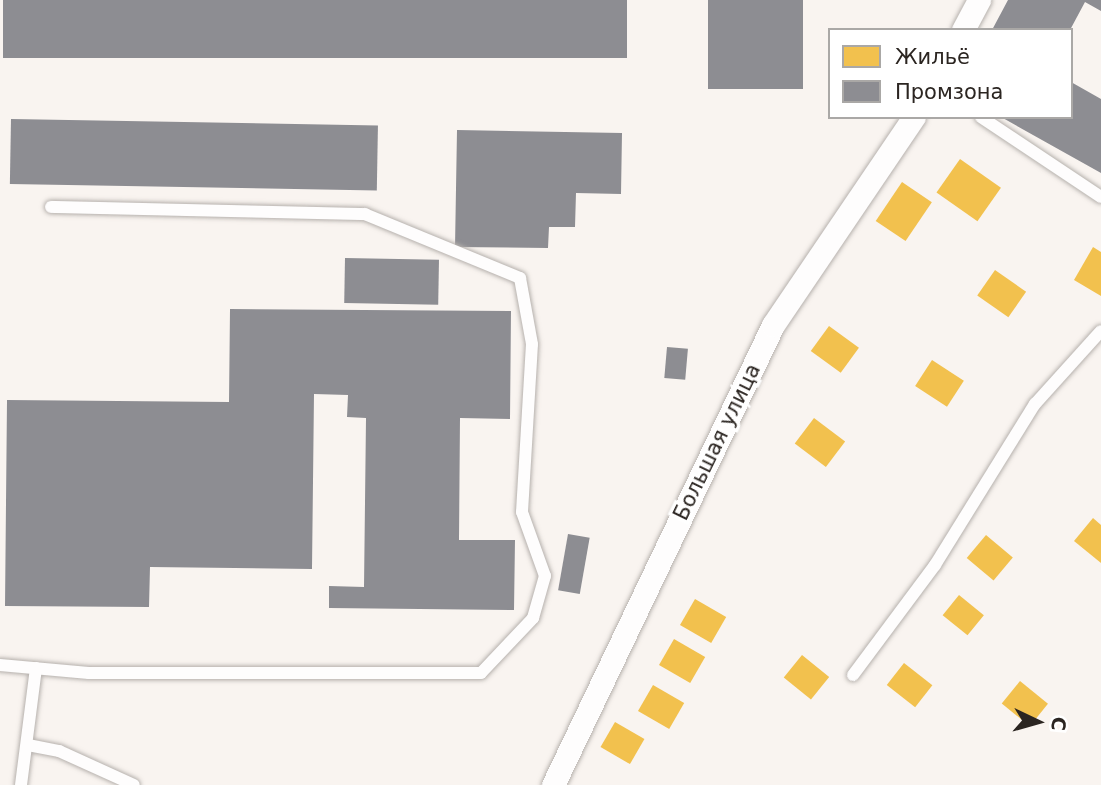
<!DOCTYPE html>
<meta charset="utf-8">
<style>
body{margin:0}
#map{position:relative;width:1101px;height:785px;overflow:hidden;background:#f9f4f0;font-family:"DejaVu Sans",sans-serif}
div>[style]{position:absolute}
.homes>*{inset:0;background:#f2c14e;transform-origin:0 0}
.industry>*{inset:0;background:#8d8d92;transform-origin:0 0}
.roads{filter:drop-shadow(0 0 2px #b6b1ad) drop-shadow(0 0 2px #b6b1ad)}
.lane>*{height:12px;margin:-6px;padding:0 6px;transform-origin:6px;border-radius:6px;background:#fefdfd}
.street>*{height:23px;margin:-11.5px;padding:0 11.5px;transform-origin:11.5px;border-radius:11.5px;background:#fefdfd}
span{translate:-50% -50%;white-space:nowrap;text-align:center;line-height:1.15;-webkit-text-stroke:7px #fff;paint-order:stroke}
.street-label{font-size:21px;color:#2b2521}
.legend{position:absolute;left:828px;top:28px;width:245px;height:91px;box-sizing:border-box;background:#fff;border:2px solid #aaa8a6;margin:0;padding:9px 12px;list-style:none;font-size:21px;color:#2b2521}
.legend li{display:flex;align-items:center;gap:14px;height:35px}
.legend b{width:35px;border:2px solid #aaa8a6}
.north{position:absolute;left:1003px;top:687px;width:70px;height:70px;-webkit-text-stroke:5px #fff;paint-order:stroke;rotate:95deg;font-size:19px;font-weight:700;line-height:28px;text-align:center;color:#2b2521}
.north::after{content:'';display:block;margin:auto;width:24px;height:32px;background:#2b2521;clip-path:polygon(50% 0,100% 100%,50% 72%,0 100%)}
</style>
<div id="map">
<div class="homes">
<i style="left:960px;top:159px;width:50px;height:41px;rotate:35deg"></i>
<i style="left:902px;top:182px;width:36px;height:47px;rotate:34deg"></i>
<i style="clip-path:polygon(1093px 247px,1101px 252px,1101px 296px,1074px 280px)"></i>
<i style="left:995px;top:270px;width:38px;height:31px;rotate:35deg"></i>
<i style="left:829px;top:326px;width:37px;height:31px;rotate:36deg"></i>
<i style="left:932px;top:360px;width:38px;height:31px;rotate:33deg"></i>
<i style="left:814px;top:418px;width:39px;height:32px;rotate:37deg"></i>
<i style="clip-path:polygon(1093px 518px,1101px 525px,1101px 563px,1074px 541px)"></i>
<i style="left:986px;top:535px;width:35px;height:30px;rotate:40deg"></i>
<i style="left:959px;top:595px;width:32px;height:26px;rotate:39deg"></i>
<i style="left:695px;top:599px;width:36px;height:30px;rotate:30deg"></i>
<i style="left:674px;top:639px;width:36px;height:30px;rotate:30deg"></i>
<i style="left:802px;top:655px;width:35px;height:29px;rotate:39deg"></i>
<i style="left:904px;top:663px;width:36px;height:28px;rotate:38deg"></i>
<i style="left:1020px;top:681px;width:36px;height:29px;rotate:39deg"></i>
<i style="left:653px;top:685px;width:36px;height:30px;rotate:30deg"></i>
<i style="left:615px;top:722px;width:34px;height:29px;rotate:30deg"></i>
</div>
<div class="industry">
<i style="left:3px;top:0;width:624px;height:58px"></i>
<i style="left:708px;top:0;width:95px;height:89px"></i>
<i style="clip-path:polygon(1008px 0,1101px 0,1101px 11px,1085px 2px,1070px 30px,992px 30px)"></i>
<i style="clip-path:polygon(1071px 82px,1101px 99px,1101px 173px,1001px 117px,1071px 117px)"></i>
<i style="left:11px;top:119px;width:367px;height:65px;rotate:1deg"></i>
<i style="clip-path:polygon(457px 130px,622px 133px,621px 194px,576px 193px,575px 227px,549px 227px,548px 248px,455px 247px)"></i>
<i style="left:345px;top:258px;width:94px;height:45px;rotate:1deg"></i>
<i style="clip-path:polygon(230px 309px,511px 311px,510px 419px,460px 418px,459px 540px,515px 540px,514px 610px,329px 608px,329px 586px,364px 587px,366px 418px,347px 417px,348px 395px,314px 394px,312px 569px,150px 567px,149px 607px,5px 606px,7px 400px,229px 402px)"></i>
<i style="left:667px;top:347px;width:21px;height:31px;rotate:5deg"></i>
<i style="left:568px;top:534px;width:22px;height:57px;rotate:10deg"></i>
</div>
<div class="roads">
<div class="lane">
<i style="left:981px;top:117px;width:144px;rotate:33.7deg"></i>
<i style="left:0;top:665px;width:89px;rotate:5.1deg"></i>
<i style="left:89px;top:673px;width:392px"></i>
<i style="left:481px;top:673px;width:76px;rotate:-46.6deg"></i>
<i style="left:533px;top:618px;width:44px;rotate:-74.1deg"></i>
<i style="left:545px;top:576px;width:68px;rotate:-109.8deg"></i>
<i style="left:522px;top:512px;width:168px;rotate:-86.6deg"></i>
<i style="left:532px;top:344px;width:67px;rotate:-100.3deg"></i>
<i style="left:520px;top:278px;width:168px;rotate:-157.6deg"></i>
<i style="left:365px;top:214px;width:314px;rotate:-178.7deg"></i>
<i style="left:853px;top:675px;width:137px;rotate:-53.3deg"></i>
<i style="left:935px;top:565px;width:190px;rotate:-58.2deg"></i>
<i style="left:1035px;top:404px;width:98px;rotate:-47.9deg"></i>
<i style="left:28px;top:745px;width:32px;rotate:11deg"></i>
<i style="left:59px;top:751px;width:82px;rotate:24.4deg"></i>
<i style="left:21px;top:785px;width:118px;rotate:-82.7deg"></i>
</div>
<div class="street">
<i style="left:963px;top:30px;width:34px;rotate:-62deg"></i>
<i style="left:553px;top:785px;width:510px;rotate:-64.44deg"></i>
<i style="left:773px;top:325px;width:251px;rotate:-55.9deg"></i>
</div>
</div>
<div class="street-label">
<span style="left:717px;top:442px;rotate:-64deg">Большая улица</span>
</div>
<ul class="legend">
<li><b style="height:19px;background:#f2c14e"></b>Жильё</li>
<li><b style="height:19px;background:#8d8d92"></b>Промзона</li>
</ul>
<div class="north">С</div>
</div>
